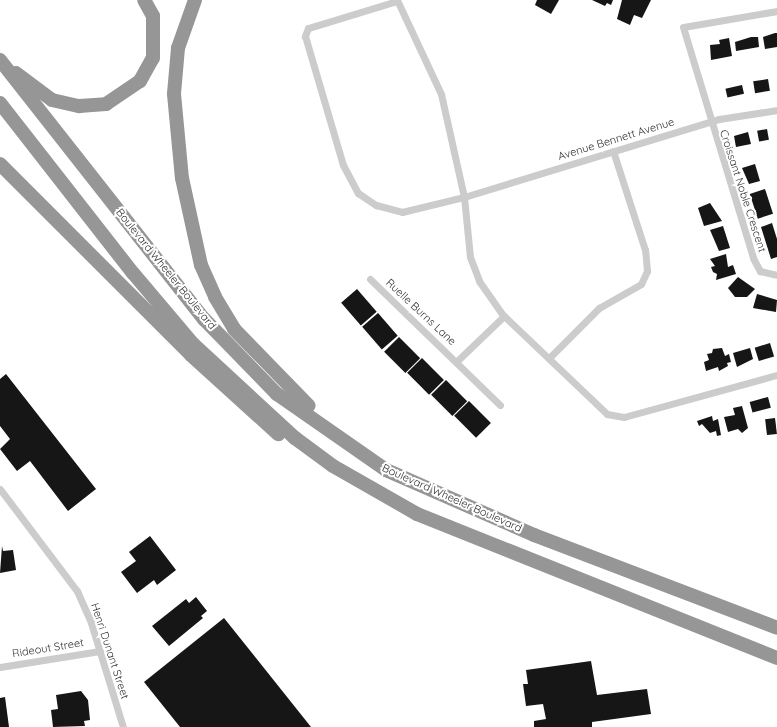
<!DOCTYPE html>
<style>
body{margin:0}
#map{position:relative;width:777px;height:727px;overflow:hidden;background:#fff;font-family:Quicksand,sans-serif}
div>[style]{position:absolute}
.building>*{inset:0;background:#161616;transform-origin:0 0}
.minor>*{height:7px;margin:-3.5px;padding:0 3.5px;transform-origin:3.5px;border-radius:3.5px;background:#ccc}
.motorway>*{height:14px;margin:-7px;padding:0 7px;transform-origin:7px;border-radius:7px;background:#969696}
span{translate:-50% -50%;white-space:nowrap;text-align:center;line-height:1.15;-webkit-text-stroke:4px #fff;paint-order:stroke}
.street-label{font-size:11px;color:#2f2f2f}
</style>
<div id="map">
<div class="building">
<i style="clip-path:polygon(537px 0,559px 0,551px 14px,535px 5px)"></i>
<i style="clip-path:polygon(592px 0,613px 0,611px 5px,607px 3px,605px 6px)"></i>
<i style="clip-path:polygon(622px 0,651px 0,642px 18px,634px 15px,630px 25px,617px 19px)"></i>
<i style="clip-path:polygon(775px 33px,777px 33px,777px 47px,765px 49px,763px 37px)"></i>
<i style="clip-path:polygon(751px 37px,758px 37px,759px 47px,736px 51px,735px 42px)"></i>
<i style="clip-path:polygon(729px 38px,732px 56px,711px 60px,710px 45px,720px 44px,719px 40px)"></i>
<i style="left:768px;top:79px;width:12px;height:15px;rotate:81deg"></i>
<i style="left:742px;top:85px;width:9px;height:17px;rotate:77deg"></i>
<i style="left:767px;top:129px;width:11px;height:10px;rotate:80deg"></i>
<i style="clip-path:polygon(748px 132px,751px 144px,736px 147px,734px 136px)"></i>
<i style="clip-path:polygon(755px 164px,760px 181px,749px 184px,742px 168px)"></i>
<i style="left:765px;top:189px;width:26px;height:16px;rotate:72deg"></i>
<i style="clip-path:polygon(710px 203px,722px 221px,704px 226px,698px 208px)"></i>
<i style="clip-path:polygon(772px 223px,777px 239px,777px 257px,771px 259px,761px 227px)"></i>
<i style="clip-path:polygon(723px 226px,730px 248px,719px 251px,710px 230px)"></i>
<i style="clip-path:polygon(726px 254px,728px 267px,733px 265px,736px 274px,716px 280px,717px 274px,713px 272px,711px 267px,715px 266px,710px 259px)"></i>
<i style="clip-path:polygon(738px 277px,755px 289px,747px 297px,735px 297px,728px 288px)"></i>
<i style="left:357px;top:289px;width:30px;height:21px;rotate:49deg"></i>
<i style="clip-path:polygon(757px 294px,777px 300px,776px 312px,753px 308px)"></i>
<i style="left:378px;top:313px;width:30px;height:21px;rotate:49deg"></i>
<i style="left:399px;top:337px;width:30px;height:21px;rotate:45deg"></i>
<i style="left:770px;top:343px;width:14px;height:16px;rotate:73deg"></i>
<i style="clip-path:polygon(722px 348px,725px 356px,729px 354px,731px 362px,727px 363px,728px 366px,719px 371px,718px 367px,706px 371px,704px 362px,709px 360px,707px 354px,712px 353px,713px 349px)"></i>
<i style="clip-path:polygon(750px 348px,753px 359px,737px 367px,733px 353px)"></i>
<i style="left:422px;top:358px;width:31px;height:21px;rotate:45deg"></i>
<i style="clip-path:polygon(6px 374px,96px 489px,68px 511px,30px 461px,17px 471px,0 449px,10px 439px,0 426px,0 379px)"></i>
<i style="left:446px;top:380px;width:30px;height:21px;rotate:45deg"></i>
<i style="left:768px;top:397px;width:11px;height:19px;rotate:75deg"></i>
<i style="left:469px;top:401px;width:31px;height:21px;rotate:45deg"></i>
<i style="clip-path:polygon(742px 406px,748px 428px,742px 433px,738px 429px,728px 432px,724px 417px,735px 415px,733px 408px)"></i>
<i style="clip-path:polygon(712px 416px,713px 421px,718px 419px,721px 435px,717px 436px,716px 431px,710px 433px,702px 424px,699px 426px,697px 421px)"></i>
<i style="left:775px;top:418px;width:16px;height:10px;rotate:83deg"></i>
<i style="clip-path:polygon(150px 536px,176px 570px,157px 585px,154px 580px,137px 593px,121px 572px,136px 561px,129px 552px)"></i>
<i style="clip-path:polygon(2px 546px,3px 551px,13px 550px,16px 570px,0 573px)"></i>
<i style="clip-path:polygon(196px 597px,207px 611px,201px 616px,203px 618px,169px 646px,152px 626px,186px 599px,189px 603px)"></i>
<i style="clip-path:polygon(224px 618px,311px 727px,180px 727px,144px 682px)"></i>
<i style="clip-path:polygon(591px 661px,597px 695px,647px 689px,651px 714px,592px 722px,592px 727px,534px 727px,534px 721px,546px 719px,543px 704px,526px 706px,523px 684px,528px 684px,526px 670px)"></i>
<i style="clip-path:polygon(81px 691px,88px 700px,90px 720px,84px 721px,85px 726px,53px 727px,51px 710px,58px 709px,56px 695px)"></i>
<i style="clip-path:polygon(5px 697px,9px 727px,0 727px,0 698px)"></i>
</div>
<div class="minor">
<i style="left:397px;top:0;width:104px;rotate:64.9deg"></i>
<i style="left:441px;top:94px;width:106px;rotate:77.4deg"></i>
<i style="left:464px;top:197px;width:60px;rotate:84.3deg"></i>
<i style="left:470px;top:257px;width:26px;rotate:69deg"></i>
<i style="left:479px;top:281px;width:40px;rotate:55.1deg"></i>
<i style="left:502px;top:314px;width:145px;rotate:43.6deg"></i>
<i style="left:607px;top:414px;width:17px;rotate:10deg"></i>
<i style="left:624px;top:417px;width:159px;rotate:-15.4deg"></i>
<i style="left:397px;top:1px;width:93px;rotate:163.1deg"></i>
<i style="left:308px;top:28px;width:9px;rotate:111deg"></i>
<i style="left:305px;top:36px;width:134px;rotate:73.6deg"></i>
<i style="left:343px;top:165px;width:32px;rotate:62deg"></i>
<i style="left:358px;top:193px;width:22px;rotate:34deg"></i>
<i style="left:376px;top:205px;width:27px;rotate:15deg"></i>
<i style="left:402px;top:212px;width:64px;rotate:-13.6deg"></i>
<i style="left:464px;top:197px;width:267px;rotate:-17deg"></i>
<i style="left:719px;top:119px;width:59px;rotate:-8.8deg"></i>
<i style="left:777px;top:11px;width:95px;rotate:170.3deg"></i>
<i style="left:683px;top:27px;width:241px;rotate:73.1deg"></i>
<i style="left:753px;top:258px;width:15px;rotate:62deg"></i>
<i style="left:760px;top:271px;width:17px;rotate:13deg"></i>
<i style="left:370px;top:279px;width:181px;rotate:44.1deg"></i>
<i style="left:549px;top:358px;width:71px;rotate:-45deg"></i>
<i style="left:599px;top:308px;width:48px;rotate:-29.7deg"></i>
<i style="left:641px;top:284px;width:14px;rotate:-65deg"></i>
<i style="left:647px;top:271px;width:21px;rotate:-95deg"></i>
<i style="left:645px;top:250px;width:104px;rotate:-107.9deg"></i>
<i style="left:457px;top:361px;width:65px;rotate:-43.8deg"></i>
<i style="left:0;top:489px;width:128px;rotate:53deg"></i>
<i style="left:77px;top:591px;width:35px;rotate:66deg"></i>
<i style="left:91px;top:623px;width:109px;rotate:72.9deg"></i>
<i style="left:0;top:667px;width:101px;rotate:-9.1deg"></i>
</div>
<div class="motorway">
<i style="left:195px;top:0;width:51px;rotate:109.5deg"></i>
<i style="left:178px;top:48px;width:46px;rotate:95deg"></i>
<i style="left:174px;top:94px;width:84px;rotate:84.6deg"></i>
<i style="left:182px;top:178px;width:89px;rotate:77.7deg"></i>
<i style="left:201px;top:265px;width:35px;rotate:66deg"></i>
<i style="left:215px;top:297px;width:37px;rotate:59deg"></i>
<i style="left:234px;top:329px;width:107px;rotate:45.8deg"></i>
<i style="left:0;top:60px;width:330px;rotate:51.8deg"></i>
<i style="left:204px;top:319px;width:105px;rotate:45.8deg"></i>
<i style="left:277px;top:394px;width:133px;rotate:34.9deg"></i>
<i style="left:386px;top:470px;width:162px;rotate:23.7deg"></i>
<i style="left:534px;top:535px;width:260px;rotate:20.9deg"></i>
<i style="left:16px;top:73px;width:45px;rotate:36.9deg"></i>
<i style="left:52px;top:100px;width:28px;rotate:13deg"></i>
<i style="left:79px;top:106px;width:27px;rotate:-4deg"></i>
<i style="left:106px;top:104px;width:41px;rotate:-34.1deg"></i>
<i style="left:140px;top:81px;width:26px;rotate:-61deg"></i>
<i style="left:153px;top:58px;width:42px;rotate:-90deg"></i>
<i style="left:153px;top:16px;width:18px;rotate:-119deg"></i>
<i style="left:0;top:103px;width:216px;rotate:52deg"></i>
<i style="left:133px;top:273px;width:93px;rotate:49.8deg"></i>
<i style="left:193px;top:344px;width:139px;rotate:42.7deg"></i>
<i style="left:295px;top:438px;width:47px;rotate:36.4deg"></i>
<i style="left:333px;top:466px;width:97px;rotate:29.7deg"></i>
<i style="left:417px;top:514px;width:388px;rotate:21.8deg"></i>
<i style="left:0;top:164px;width:270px;rotate:45deg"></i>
<i style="left:191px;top:355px;width:118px;rotate:42.2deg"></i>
</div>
<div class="street-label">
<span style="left:616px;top:139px;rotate:-17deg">Avenue Bennett Avenue</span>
<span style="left:743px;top:191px;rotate:72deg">Croissant Noble Crescent</span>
<span style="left:166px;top:269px;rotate:51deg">Boulevard Wheeler Boulevard</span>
<span style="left:421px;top:312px;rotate:43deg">Ruelle Burns Lane</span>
<span style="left:452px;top:498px;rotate:24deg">Boulevard Wheeler Boulevard</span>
<span style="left:48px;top:648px;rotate:-9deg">Rideout Street</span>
<span style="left:110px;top:651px;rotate:72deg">Henri Dunant Street</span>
</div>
</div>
